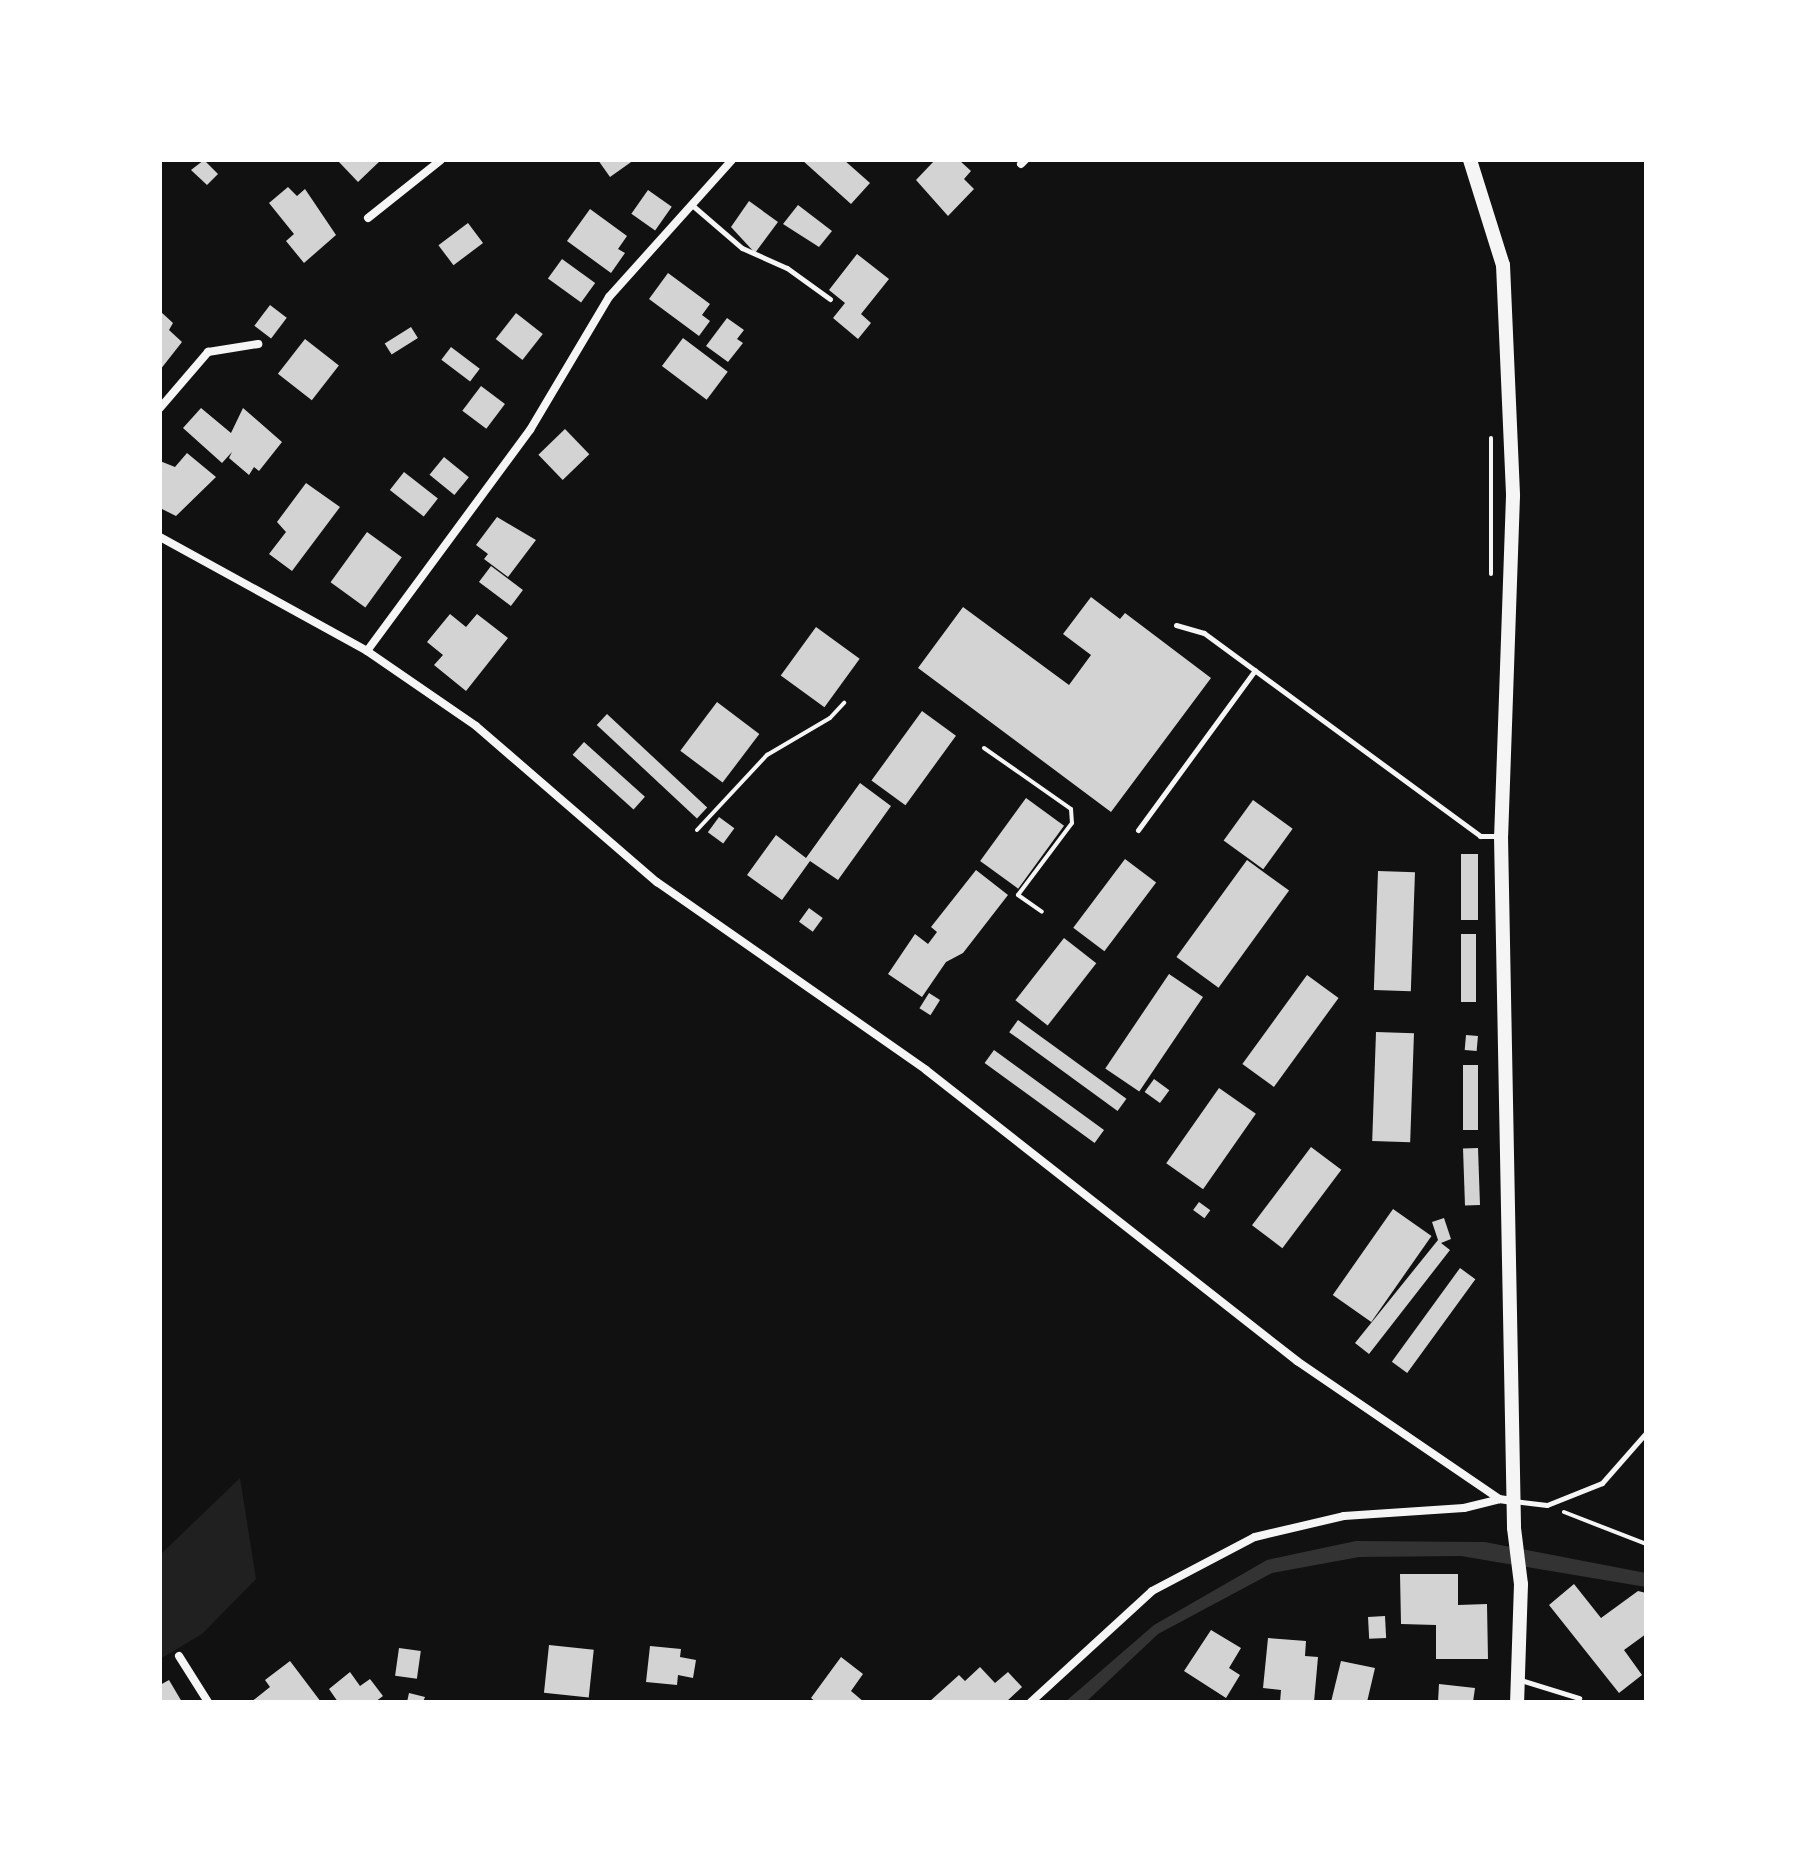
<!DOCTYPE html>
<style>
body{margin:0}
#map{position:relative;width:1806px;height:1862px;overflow:hidden;background:#111;font-family:Cabin,sans-serif}
div>[style]{position:absolute}
.green>*{inset:0;background:#202020}
.water>*{inset:0;background:#333}
.building>*{inset:0;background:#d3d3d3;transform-origin:0 0}
.path>*{height:4px;margin:-2px;padding:0 2px;transform-origin:2px;border-radius:2px;background:#f5f5f5}
.service>*{height:5px;margin:-2.5px;padding:0 2.5px;transform-origin:2.5px;border-radius:2.5px;background:#f5f5f5}
.minor>*{height:8px;margin:-4px;padding:0 4px;transform-origin:4px;border-radius:4px;background:#f5f5f5}
.secondary>*{height:14px;margin:-7px;padding:0 7px;transform-origin:7px;border-radius:7px;background:#f5f5f5}
span{translate:-50% -50%;white-space:nowrap;text-align:center;line-height:1.15;-webkit-text-stroke:8px #fff;paint-order:stroke}
.frame{position:absolute;inset:0;border:162px solid #fff;pointer-events:none}
</style>
<div id="map">
<div class="green">
<i style="clip-path:polygon(240px 1478px,256px 1579px,202px 1634px,160px 1659px,160px 1549px,161px 1554px)"></i>
</div>
<div class="water">
<i style="clip-path:polygon(1356px 1541px,1485px 1542px,1646px 1573px,1646px 1587px,1461px 1556px,1359px 1557px,1272px 1573px,1158px 1634px,1086px 1702px,1065px 1702px,1154px 1625px,1267px 1560px)"></i>
</div>
<div class="building">
<i style="clip-path:polygon(204px 160px,218px 174px,207px 185px,191px 170px)"></i>
<i style="clip-path:polygon(381px 160px,358px 182px,339px 162px,341px 160px)"></i>
<i style="clip-path:polygon(598px 160px,634px 160px,610px 177px)"></i>
<i style="clip-path:polygon(802px 160px,844px 160px,870px 183px,851px 204px)"></i>
<i style="clip-path:polygon(935px 160px,959px 160px,971px 171px,964px 179px,974px 189px,948px 216px,916px 180px)"></i>
<i style="clip-path:polygon(288px 187px,297px 196px,305px 189px,336px 235px,304px 263px,286px 241px,294px 234px,269px 203px)"></i>
<i style="left:648px;top:190px;width:29px;height:29px;rotate:35deg"></i>
<i style="clip-path:polygon(749px 201px,778px 222px,755px 253px,731px 227px)"></i>
<i style="clip-path:polygon(798px 205px,832px 231px,819px 247px,783px 224px)"></i>
<i style="clip-path:polygon(590px 209px,627px 236px,618px 249px,625px 253px,611px 273px,567px 241px)"></i>
<i style="left:468px;top:223px;width:25px;height:37px;rotate:53deg"></i>
<i style="clip-path:polygon(857px 254px,889px 279px,861px 314px,871px 323px,858px 339px,833px 318px,845px 303px,829px 290px)"></i>
<i style="left:562px;top:259px;width:41px;height:24px;rotate:36deg"></i>
<i style="clip-path:polygon(668px 273px,710px 304px,702px 315px,710px 321px,699px 336px,649px 299px)"></i>
<i style="left:270px;top:305px;width:21px;height:26px;rotate:37deg"></i>
<i style="clip-path:polygon(160px 311px,173px 323px,169px 330px,182px 342px,160px 370px)"></i>
<i style="left:516px;top:313px;width:34px;height:33px;rotate:38deg"></i>
<i style="clip-path:polygon(727px 318px,744px 330px,737px 339px,743px 343px,728px 362px,706px 346px)"></i>
<i style="left:411px;top:327px;width:13px;height:31px;rotate:58deg"></i>
<i style="left:683px;top:338px;width:56px;height:35px;rotate:37deg"></i>
<i style="left:305px;top:339px;width:43px;height:44px;rotate:38deg"></i>
<i style="left:451px;top:347px;width:36px;height:16px;rotate:37deg"></i>
<i style="left:481px;top:386px;width:30px;height:31px;rotate:37deg"></i>
<i style="clip-path:polygon(201px 408px,231px 433px,243px 408px,282px 442px,259px 471px,254px 467px,249px 475px,229px 458px,232px 452px,222px 463px,183px 428px)"></i>
<i style="left:565px;top:429px;width:35px;height:37px;rotate:46deg"></i>
<i style="clip-path:polygon(187px 453px,216px 477px,176px 516px,160px 508px,160px 461px,175px 467px)"></i>
<i style="left:444px;top:457px;width:32px;height:23px;rotate:39deg"></i>
<i style="left:404px;top:472px;width:43px;height:23px;rotate:38deg"></i>
<i style="clip-path:polygon(306px 483px,340px 507px,292px 571px,269px 554px,286px 532px,277px 522px)"></i>
<i style="clip-path:polygon(497px 517px,536px 540px,508px 577px,484px 559px,488px 554px,476px 545px)"></i>
<i style="left:367px;top:532px;width:43px;height:62px;rotate:36deg"></i>
<i style="left:491px;top:566px;width:40px;height:20px;rotate:37deg"></i>
<i style="clip-path:polygon(1091px 597px,1120px 619px,1125px 613px,1211px 678px,1111px 812px,918px 668px,963px 607px,1069px 685px,1091px 655px,1063px 634px)"></i>
<i style="clip-path:polygon(450px 614px,466px 627px,477px 614px,508px 638px,466px 691px,434px 665px,443px 655px,427px 642px)"></i>
<i style="left:816px;top:627px;width:54px;height:60px;rotate:36deg"></i>
<i style="left:717px;top:702px;width:53px;height:61px;rotate:37deg"></i>
<i style="left:922px;top:711px;width:42px;height:86px;rotate:36deg"></i>
<i style="left:607px;top:714px;width:137px;height:15px;rotate:43deg"></i>
<i style="left:584px;top:742px;width:82px;height:17px;rotate:42deg"></i>
<i style="clip-path:polygon(860px 783px,891px 806px,838px 880px,810px 861px,782px 900px,747px 875px,776px 835px,806px 858px)"></i>
<i style="left:1026px;top:798px;width:47px;height:78px;rotate:36deg"></i>
<i style="left:1253px;top:800px;width:49px;height:50px;rotate:36deg"></i>
<i style="left:719px;top:817px;width:19px;height:19px;rotate:36deg"></i>
<i style="left:1461px;top:854px;width:17px;height:66px"></i>
<i style="left:1125px;top:859px;width:39px;height:86px;rotate:37deg"></i>
<i style="left:1247px;top:860px;width:52px;height:120px;rotate:36deg"></i>
<i style="clip-path:polygon(976px 870px,1008px 895px,963px 953px,946px 962px,922px 997px,888px 974px,915px 934px,928px 944px,937px 932px,931px 927px)"></i>
<i style="left:1378px;top:871px;width:37px;height:119px;rotate:2deg"></i>
<i style="left:809px;top:908px;width:17px;height:17px;rotate:36deg"></i>
<i style="left:1461px;top:934px;width:15px;height:68px"></i>
<i style="left:1064px;top:938px;width:41px;height:79px;rotate:38deg"></i>
<i style="left:1169px;top:974px;width:41px;height:114px;rotate:34deg"></i>
<i style="left:1307px;top:975px;width:39px;height:110px;rotate:36deg"></i>
<i style="left:929px;top:993px;width:13px;height:18px;rotate:32deg"></i>
<i style="left:1018px;top:1020px;width:134px;height:15px;rotate:36deg"></i>
<i style="left:1376px;top:1032px;width:38px;height:109px;rotate:2deg"></i>
<i style="left:1466px;top:1035px;width:12px;height:15px;rotate:5deg"></i>
<i style="left:994px;top:1050px;width:136px;height:16px;rotate:36deg"></i>
<i style="left:1463px;top:1065px;width:15px;height:65px"></i>
<i style="left:1154px;top:1079px;width:19px;height:16px;rotate:36deg"></i>
<i style="left:1219px;top:1088px;width:45px;height:92px;rotate:35deg"></i>
<i style="left:1311px;top:1147px;width:38px;height:98px;rotate:37deg"></i>
<i style="left:1478px;top:1148px;width:57px;height:15px;rotate:88deg"></i>
<i style="left:1199px;top:1202px;width:14px;height:10px;rotate:36deg"></i>
<i style="left:1393px;top:1209px;width:47px;height:105px;rotate:35deg"></i>
<i style="clip-path:polygon(1444px 1218px,1451px 1239px,1441px 1243px,1450px 1250px,1369px 1354px,1355px 1343px,1438px 1240px,1432px 1222px)"></i>
<i style="left:1460px;top:1268px;width:19px;height:116px;rotate:36deg"></i>
<i style="clip-path:polygon(1400px 1574px,1458px 1574px,1458px 1605px,1487px 1604px,1488px 1659px,1436px 1659px,1436px 1625px,1401px 1624px)"></i>
<i style="clip-path:polygon(1574px 1584px,1601px 1618px,1638px 1591px,1646px 1593px,1646px 1634px,1624px 1650px,1642px 1675px,1619px 1693px,1549px 1605px)"></i>
<i style="left:1385px;top:1616px;width:22px;height:17px;rotate:87deg"></i>
<i style="clip-path:polygon(1211px 1630px,1241px 1648px,1229px 1668px,1240px 1675px,1226px 1698px,1184px 1671px)"></i>
<i style="clip-path:polygon(1268px 1638px,1306px 1641px,1305px 1656px,1318px 1657px,1314px 1702px,1280px 1702px,1281px 1690px,1263px 1688px)"></i>
<i style="left:549px;top:1645px;width:45px;height:48px;rotate:6deg"></i>
<i style="clip-path:polygon(650px 1646px,681px 1649px,680px 1657px,696px 1660px,693px 1678px,678px 1675px,677px 1685px,646px 1682px)"></i>
<i style="left:399px;top:1648px;width:22px;height:28px;rotate:8deg"></i>
<i style="clip-path:polygon(841px 1657px,863px 1674px,851px 1691px,864px 1702px,816px 1702px,811px 1698px)"></i>
<i style="clip-path:polygon(290px 1661px,321px 1702px,251px 1702px,270px 1687px,265px 1680px)"></i>
<i style="clip-path:polygon(1341px 1661px,1375px 1668px,1367px 1702px,1331px 1702px)"></i>
<i style="clip-path:polygon(980px 1667px,995px 1683px,1008px 1672px,1022px 1687px,1006px 1702px,929px 1702px,959px 1675px,965px 1681px)"></i>
<i style="clip-path:polygon(350px 1672px,360px 1686px,370px 1679px,383px 1696px,375px 1702px,338px 1702px,329px 1689px)"></i>
<i style="clip-path:polygon(169px 1680px,182px 1702px,160px 1702px,160px 1685px)"></i>
<i style="clip-path:polygon(1439px 1684px,1475px 1688px,1473px 1702px,1438px 1702px)"></i>
<i style="clip-path:polygon(409px 1693px,425px 1697px,423px 1702px,407px 1702px)"></i>
</div>
<div class="path">
<i style="left:1491px;top:574px;width:136px;rotate:-90deg"></i>
<i style="left:984px;top:748px;width:106px;rotate:35deg"></i>
<i style="left:1071px;top:809px;width:14px;rotate:86deg"></i>
<i style="left:1072px;top:823px;width:90px;rotate:126.9deg"></i>
<i style="left:1018px;top:895px;width:29px;rotate:35deg"></i>
<i style="left:697px;top:830px;width:103px;rotate:-47deg"></i>
<i style="left:767px;top:755px;width:73px;rotate:-30.4deg"></i>
<i style="left:830px;top:718px;width:21px;rotate:-47deg"></i>
<i style="left:1564px;top:1512px;width:88px;rotate:21.3deg"></i>
</div>
<div class="service">
<i style="left:692px;top:205px;width:66px;rotate:40.7deg"></i>
<i style="left:742px;top:248px;width:49px;rotate:24deg"></i>
<i style="left:787px;top:268px;width:53px;rotate:35.8deg"></i>
<i style="left:1176px;top:625px;width:29px;rotate:16deg"></i>
<i style="left:1204px;top:633px;width:343px;rotate:36.3deg"></i>
<i style="left:1480px;top:836px;width:20px"></i>
<i style="left:1138px;top:830px;width:198px;rotate:-53.8deg"></i>
<i style="left:1514px;top:1501px;width:33px;rotate:7deg"></i>
<i style="left:1547px;top:1505px;width:59px;rotate:-21.8deg"></i>
<i style="left:1602px;top:1483px;width:67px;rotate:-48.7deg"></i>
<i style="left:1521px;top:1680px;width:61px;rotate:17.2deg"></i>
</div>
<div class="minor">
<i style="left:1021px;top:164px;width:6px;rotate:-45deg"></i>
<i style="left:368px;top:218px;width:93px;rotate:-38.5deg"></i>
<i style="left:160px;top:408px;width:74px;rotate:-49.4deg"></i>
<i style="left:208px;top:352px;width:51px;rotate:-9.1deg"></i>
<i style="left:160px;top:537px;width:236px;rotate:28.8deg"></i>
<i style="left:367px;top:651px;width:132px;rotate:34.5deg"></i>
<i style="left:476px;top:726px;width:239px;rotate:40.8deg"></i>
<i style="left:657px;top:882px;width:328px;rotate:34.9deg"></i>
<i style="left:926px;top:1070px;width:472px;rotate:38.1deg"></i>
<i style="left:1297px;top:1361px;width:245px;rotate:34.3deg"></i>
<i style="left:1499px;top:1499px;width:14px;rotate:8deg"></i>
<i style="left:367px;top:651px;width:275px;rotate:-53.6deg"></i>
<i style="left:530px;top:430px;width:155px;rotate:-59.3deg"></i>
<i style="left:609px;top:297px;width:184px;rotate:-48.1deg"></i>
<i style="left:179px;top:1656px;width:54px;rotate:57.8deg"></i>
<i style="left:1031px;top:1702px;width:164px;rotate:-42.5deg"></i>
<i style="left:1152px;top:1591px;width:116px;rotate:-27.7deg"></i>
<i style="left:1255px;top:1537px;width:91px;rotate:-13.3deg"></i>
<i style="left:1344px;top:1516px;width:120px;rotate:-3.8deg"></i>
<i style="left:1464px;top:1508px;width:36px;rotate:-14deg"></i>
</div>
<div class="secondary">
<i style="left:1470px;top:160px;width:110px;rotate:72.6deg"></i>
<i style="left:1503px;top:265px;width:231px;rotate:87.5deg"></i>
<i style="left:1513px;top:496px;width:340px;rotate:92deg"></i>
<i style="left:1501px;top:836px;width:692px;rotate:88.92deg"></i>
<i style="left:1514px;top:1528px;width:56px;rotate:82.9deg"></i>
<i style="left:1521px;top:1584px;width:118px;rotate:91.9deg"></i>
</div>
<div class="frame"></div>
</div>
